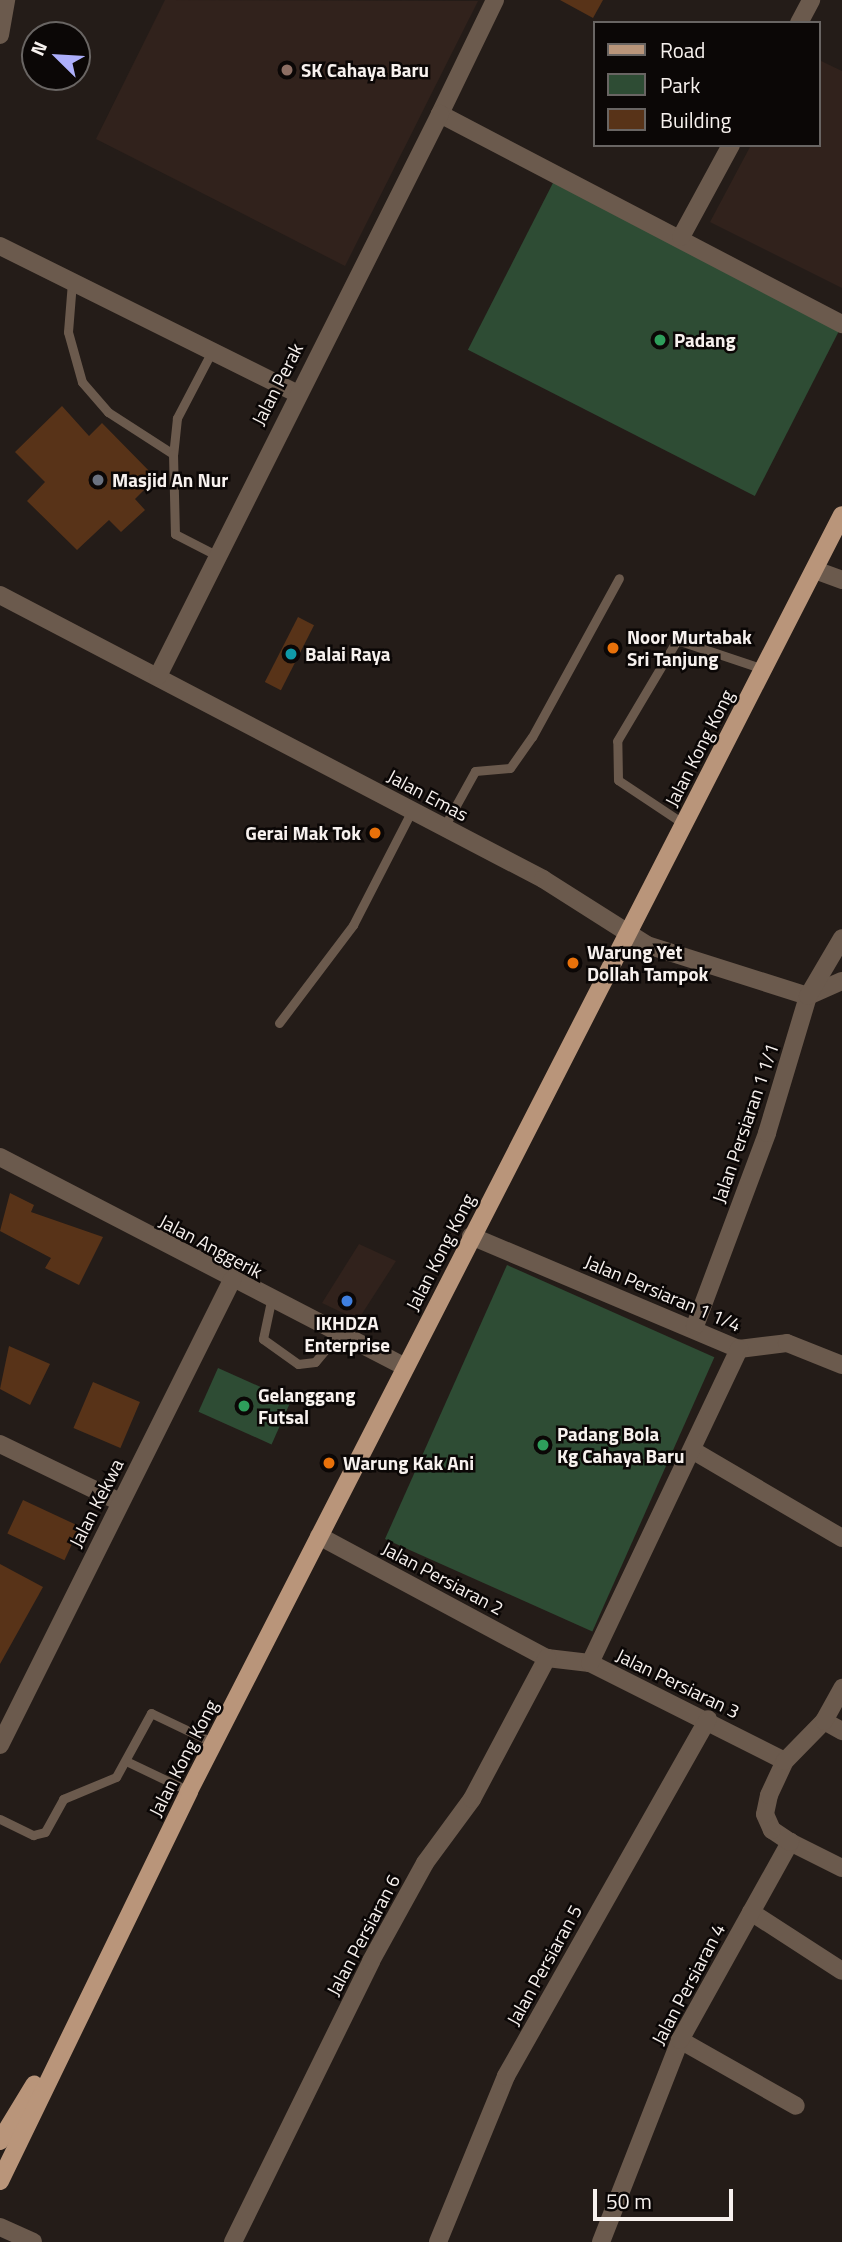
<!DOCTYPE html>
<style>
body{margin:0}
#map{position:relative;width:842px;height:2242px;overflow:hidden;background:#241c18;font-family:"Titillium Web",sans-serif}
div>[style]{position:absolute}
.built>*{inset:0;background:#31221c}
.green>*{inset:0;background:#2e4c34;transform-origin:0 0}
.building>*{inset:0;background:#583318;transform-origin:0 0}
.service>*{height:9px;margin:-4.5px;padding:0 4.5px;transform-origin:4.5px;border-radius:4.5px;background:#6b5a4d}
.minor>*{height:18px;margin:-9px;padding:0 9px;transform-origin:9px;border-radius:9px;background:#6b5a4d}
.primary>*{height:18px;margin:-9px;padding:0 9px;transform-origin:9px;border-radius:9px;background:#b9957a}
.dots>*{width:19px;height:19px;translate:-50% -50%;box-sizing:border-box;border:4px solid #0b0706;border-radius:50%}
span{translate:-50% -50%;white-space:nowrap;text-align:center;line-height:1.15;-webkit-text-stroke:5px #0b0706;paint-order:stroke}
.poi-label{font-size:19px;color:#f7f1ee;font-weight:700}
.left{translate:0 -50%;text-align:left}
.right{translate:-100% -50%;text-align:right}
.street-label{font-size:19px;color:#f7f1ee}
.legend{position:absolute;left:593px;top:21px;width:228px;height:126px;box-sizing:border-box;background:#0b0706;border:2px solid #696563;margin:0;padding:9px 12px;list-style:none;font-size:21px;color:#f7f1ee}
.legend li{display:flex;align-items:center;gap:14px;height:35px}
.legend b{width:35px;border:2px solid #696563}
.north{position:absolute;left:21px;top:21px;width:70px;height:70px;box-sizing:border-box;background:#0b0706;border:2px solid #696563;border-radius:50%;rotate:294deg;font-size:19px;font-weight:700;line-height:28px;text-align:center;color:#f7f1ee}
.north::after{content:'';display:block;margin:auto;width:24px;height:32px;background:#adaffb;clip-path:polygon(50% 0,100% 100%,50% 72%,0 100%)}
.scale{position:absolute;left:593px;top:2189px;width:140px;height:32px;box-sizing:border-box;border:4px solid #f7f1ee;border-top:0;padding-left:9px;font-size:21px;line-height:24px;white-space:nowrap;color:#f7f1ee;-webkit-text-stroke:5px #0b0706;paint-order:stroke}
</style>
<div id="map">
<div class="built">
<i style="clip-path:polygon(165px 0,478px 1px,345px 266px,96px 139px)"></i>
<i style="clip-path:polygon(819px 60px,842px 71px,842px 288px,710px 222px,751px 145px,819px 145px)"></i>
<i style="clip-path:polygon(359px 1244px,396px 1261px,358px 1320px,322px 1303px)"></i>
</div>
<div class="green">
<i style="left:556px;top:177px;width:322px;height:194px;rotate:27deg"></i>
<i style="left:507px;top:1265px;width:227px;height:300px;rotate:24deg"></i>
<i style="left:218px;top:1368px;width:80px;height:48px;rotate:24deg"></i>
</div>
<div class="building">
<i style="clip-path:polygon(560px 0,603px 0,593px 18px)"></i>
<i style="clip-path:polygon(62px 406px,89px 436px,102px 423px,156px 478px,135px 499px,145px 510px,121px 532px,109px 520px,77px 550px,27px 501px,45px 482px,15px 452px)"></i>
<i style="left:298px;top:617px;width:18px;height:73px;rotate:27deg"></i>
<i style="clip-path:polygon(10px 1193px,34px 1205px,31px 1212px,103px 1237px,79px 1285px,45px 1268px,51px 1258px,0 1231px)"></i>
<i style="clip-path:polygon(9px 1346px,50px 1364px,30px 1405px,0 1389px)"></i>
<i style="left:93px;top:1382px;width:51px;height:50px;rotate:23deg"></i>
<i style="left:23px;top:1500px;width:63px;height:37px;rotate:25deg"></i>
<i style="clip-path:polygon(0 1564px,43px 1587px,0 1664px)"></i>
</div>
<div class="service">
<i style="left:72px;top:282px;width:50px;rotate:94.6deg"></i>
<i style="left:68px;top:332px;width:52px;rotate:74.4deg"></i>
<i style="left:82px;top:382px;width:40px;rotate:49deg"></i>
<i style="left:108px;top:412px;width:77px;rotate:32.9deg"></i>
<i style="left:212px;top:351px;width:76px;rotate:117.6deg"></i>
<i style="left:177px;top:418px;width:36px;rotate:96deg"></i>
<i style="left:173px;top:454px;width:80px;rotate:88.6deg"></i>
<i style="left:175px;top:534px;width:46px;rotate:27.1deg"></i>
<i style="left:684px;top:824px;width:79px;rotate:-146.3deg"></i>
<i style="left:618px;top:780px;width:39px;rotate:-91deg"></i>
<i style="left:617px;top:741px;width:117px;rotate:-59.3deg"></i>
<i style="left:677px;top:640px;width:91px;rotate:18.6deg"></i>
<i style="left:444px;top:827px;width:64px;rotate:-61deg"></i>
<i style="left:475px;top:771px;width:35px;rotate:-5deg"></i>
<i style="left:510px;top:768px;width:38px;rotate:-55deg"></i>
<i style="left:532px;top:737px;width:181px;rotate:-61.3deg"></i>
<i style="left:279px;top:1023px;width:123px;rotate:-52.9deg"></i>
<i style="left:353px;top:925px;width:129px;rotate:-62.8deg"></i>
<i style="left:271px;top:1301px;width:39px;rotate:102deg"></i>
<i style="left:263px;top:1339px;width:43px;rotate:35.5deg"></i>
<i style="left:298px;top:1364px;width:17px;rotate:-7deg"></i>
<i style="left:315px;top:1362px;width:34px;rotate:-50deg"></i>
<i style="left:126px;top:1761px;width:70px;rotate:25.5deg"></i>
<i style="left:0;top:1819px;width:37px;rotate:26deg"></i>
<i style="left:33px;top:1835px;width:12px;rotate:-14deg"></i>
<i style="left:45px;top:1832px;width:38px;rotate:-61deg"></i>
<i style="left:63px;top:1799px;width:57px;rotate:-22.5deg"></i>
<i style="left:116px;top:1777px;width:73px;rotate:-61.3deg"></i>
<i style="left:151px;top:1713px;width:70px;rotate:25.5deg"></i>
</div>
<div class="minor">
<i style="left:495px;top:0;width:127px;rotate:115.8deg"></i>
<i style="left:440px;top:114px;width:454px;rotate:27.6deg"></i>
<i style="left:799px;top:23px;width:26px;rotate:-62deg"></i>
<i style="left:0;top:35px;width:36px;rotate:-80deg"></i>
<i style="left:681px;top:237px;width:105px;rotate:-61.5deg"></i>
<i style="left:0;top:246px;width:330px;rotate:26.4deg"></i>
<i style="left:815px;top:570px;width:29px;rotate:20deg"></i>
<i style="left:0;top:595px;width:613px;rotate:27.61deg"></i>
<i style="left:543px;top:879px;width:123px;rotate:32.4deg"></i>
<i style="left:647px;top:945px;width:169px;rotate:17.6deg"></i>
<i style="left:808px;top:996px;width:37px;rotate:-24deg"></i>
<i style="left:158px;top:676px;width:629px;rotate:-63.35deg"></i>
<i style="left:0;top:1157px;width:456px;rotate:27.4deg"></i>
<i style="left:471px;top:1236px;width:291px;rotate:22.9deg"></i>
<i style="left:739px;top:1349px;width:48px;rotate:-7.1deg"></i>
<i style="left:787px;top:1343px;width:59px;rotate:21.8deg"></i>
<i style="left:695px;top:1326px;width:206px;rotate:-69.5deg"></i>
<i style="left:767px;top:1133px;width:143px;rotate:-73.3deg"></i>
<i style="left:808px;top:996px;width:67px;rotate:-59.6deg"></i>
<i style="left:0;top:1444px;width:133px;rotate:25.8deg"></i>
<i style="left:692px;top:1450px;width:174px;rotate:30.4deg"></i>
<i style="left:319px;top:1536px;width:259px;rotate:28.2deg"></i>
<i style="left:547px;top:1658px;width:43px;rotate:6.6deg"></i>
<i style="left:590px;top:1663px;width:218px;rotate:26.7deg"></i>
<i style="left:590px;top:1663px;width:348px;rotate:-64.6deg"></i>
<i style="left:824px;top:1721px;width:21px;rotate:29deg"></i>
<i style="left:0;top:1745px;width:520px;rotate:-63.48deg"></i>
<i style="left:790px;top:1842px;width:58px;rotate:26.6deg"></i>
<i style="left:751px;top:1912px;width:108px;rotate:33deg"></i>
<i style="left:680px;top:2040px;width:133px;rotate:29.6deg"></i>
<i style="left:0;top:2227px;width:36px;rotate:24deg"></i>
<i style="left:233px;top:2242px;width:313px;rotate:-63.8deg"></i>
<i style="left:371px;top:1961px;width:112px;rotate:-61.1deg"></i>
<i style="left:425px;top:1863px;width:79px;rotate:-53.7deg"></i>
<i style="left:472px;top:1799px;width:160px;rotate:-62deg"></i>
<i style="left:438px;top:2242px;width:179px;rotate:-67.7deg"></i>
<i style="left:506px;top:2076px;width:410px;rotate:-60.5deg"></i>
<i style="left:601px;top:2242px;width:217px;rotate:-68.6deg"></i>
<i style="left:680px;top:2040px;width:227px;rotate:-60.9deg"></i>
<i style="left:790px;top:1842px;width:22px;rotate:-146deg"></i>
<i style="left:772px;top:1830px;width:17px;rotate:-114deg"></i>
<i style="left:765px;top:1814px;width:19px;rotate:-78deg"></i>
<i style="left:769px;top:1795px;width:38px;rotate:-65deg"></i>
<i style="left:785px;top:1761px;width:56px;rotate:-45.7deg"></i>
<i style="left:824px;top:1721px;width:38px;rotate:-61deg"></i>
</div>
<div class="primary">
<i style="left:0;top:2141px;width:66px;rotate:-58.7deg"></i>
<i style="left:0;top:2181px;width:433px;rotate:-64.1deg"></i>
<i style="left:189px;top:1791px;width:1433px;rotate:-62.9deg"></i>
</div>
<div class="dots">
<i style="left:287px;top:70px;background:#8d6e63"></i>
<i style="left:660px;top:340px;background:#2e9e5b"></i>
<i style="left:98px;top:480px;background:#6b7280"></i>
<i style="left:613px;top:648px;background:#e8710a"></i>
<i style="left:291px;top:654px;background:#0f9aa8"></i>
<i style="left:375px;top:833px;background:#e8710a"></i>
<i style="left:573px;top:963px;background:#e8710a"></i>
<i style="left:347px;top:1301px;background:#3f7fe0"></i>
<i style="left:244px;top:1406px;background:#2e9e5b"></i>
<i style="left:543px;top:1445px;background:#2e9e5b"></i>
<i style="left:329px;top:1463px;background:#e8710a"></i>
</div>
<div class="poi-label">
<span class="left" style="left:301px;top:70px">SK Cahaya Baru</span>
<span class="left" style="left:674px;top:340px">Padang</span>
<span class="left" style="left:112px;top:480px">Masjid An Nur</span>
<span class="left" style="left:627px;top:648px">Noor Murtabak<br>Sri Tanjung</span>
<span class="left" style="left:305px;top:654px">Balai Raya</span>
<span class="right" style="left:361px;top:833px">Gerai Mak Tok</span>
<span class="left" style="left:587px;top:963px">Warung Yet<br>Dollah Tampok</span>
<span style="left:347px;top:1334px">IKHDZA<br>Enterprise</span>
<span class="left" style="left:258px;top:1406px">Gelanggang<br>Futsal</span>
<span class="left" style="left:557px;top:1445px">Padang Bola<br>Kg Cahaya Baru</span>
<span class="left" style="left:343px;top:1463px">Warung Kak Ani</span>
</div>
<div class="street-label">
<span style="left:277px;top:384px;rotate:-63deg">Jalan Perak</span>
<span style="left:699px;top:748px;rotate:-63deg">Jalan Kong Kong</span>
<span style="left:428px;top:795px;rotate:28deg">Jalan Emas</span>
<span style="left:745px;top:1123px;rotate:-71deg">Jalan Persiaran 1 1/1</span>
<span style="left:211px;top:1246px;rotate:28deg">Jalan Anggerik</span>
<span style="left:440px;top:1252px;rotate:-63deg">Jalan Kong Kong</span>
<span style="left:663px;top:1293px;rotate:23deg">Jalan Persiaran 1 1/4</span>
<span style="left:96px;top:1503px;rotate:-63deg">Jalan Kekwa</span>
<span style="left:443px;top:1578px;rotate:28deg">Jalan Persiaran 2</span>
<span style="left:678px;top:1683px;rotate:26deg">Jalan Persiaran 3</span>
<span style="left:183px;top:1758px;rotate:-63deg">Jalan Kong Kong</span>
<span style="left:363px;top:1935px;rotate:-62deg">Jalan Persiaran 6</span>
<span style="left:544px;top:1965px;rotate:-61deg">Jalan Persiaran 5</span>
<span style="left:688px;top:1984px;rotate:-62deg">Jalan Persiaran 4</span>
</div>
<ul class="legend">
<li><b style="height:9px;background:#b9957a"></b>Road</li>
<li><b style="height:19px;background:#2e4c34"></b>Park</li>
<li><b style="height:19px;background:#583318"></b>Building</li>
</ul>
<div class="north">N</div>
<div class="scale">50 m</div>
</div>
